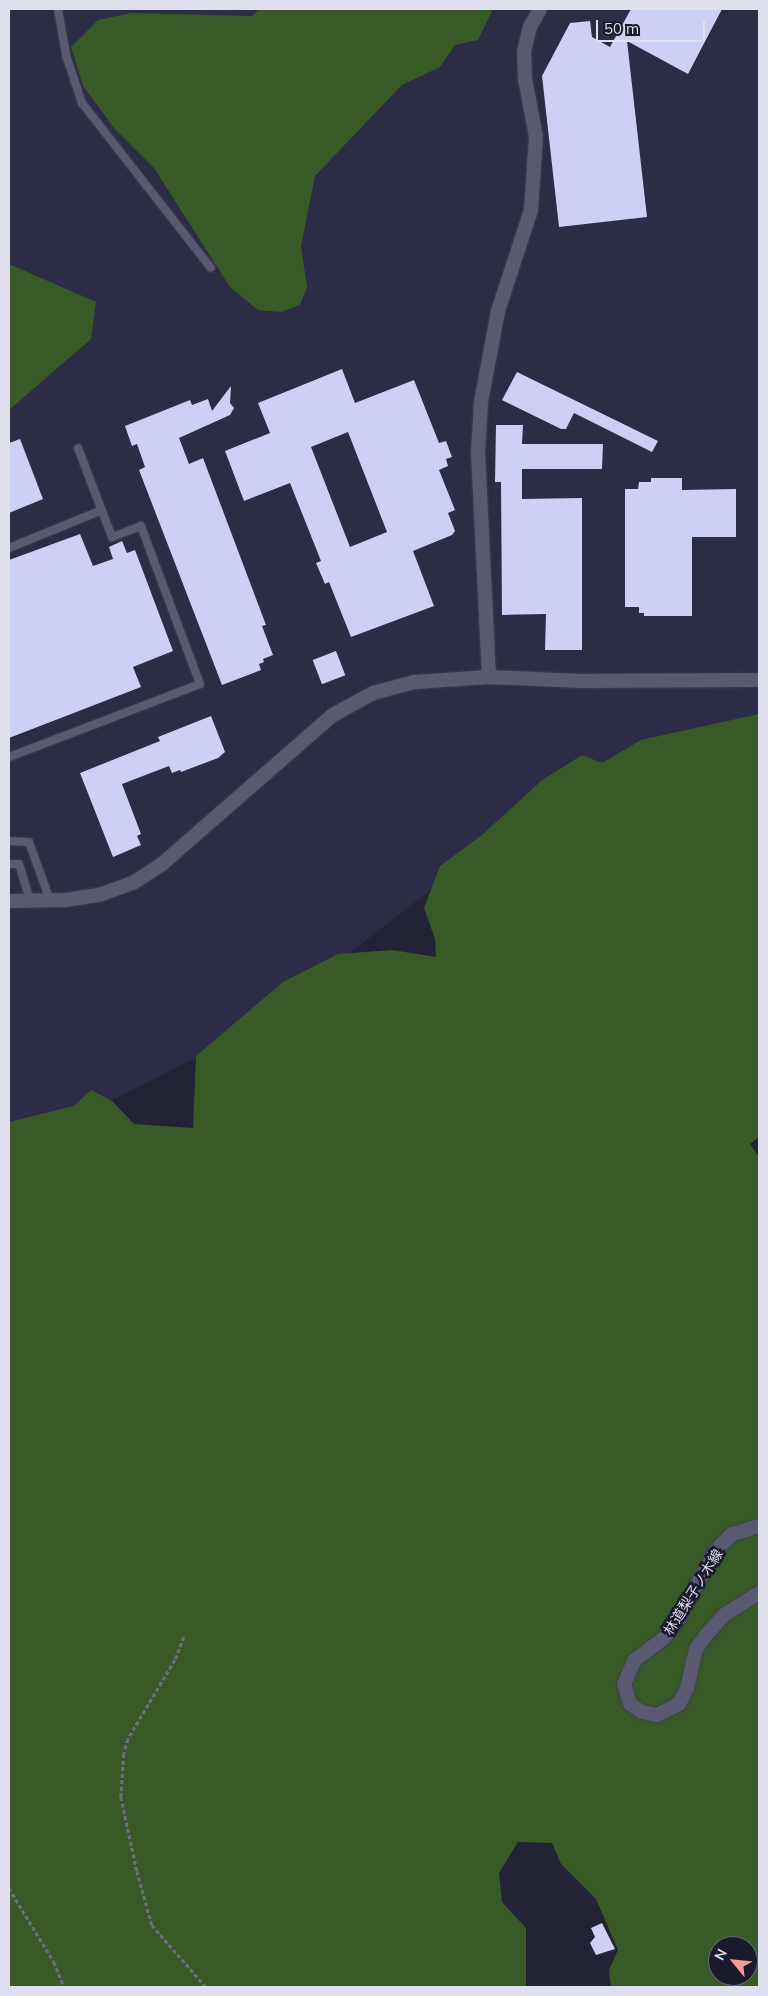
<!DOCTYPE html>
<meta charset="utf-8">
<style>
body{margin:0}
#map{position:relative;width:768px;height:1996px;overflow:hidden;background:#232337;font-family:Mulish,"Noto Sans JP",sans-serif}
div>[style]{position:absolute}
.built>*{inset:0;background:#2c2c46}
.forest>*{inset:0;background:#385a26}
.building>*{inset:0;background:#cdcff5;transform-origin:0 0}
.path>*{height:2.5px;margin-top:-1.25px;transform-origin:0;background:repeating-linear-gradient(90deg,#6d6d7f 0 4px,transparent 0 6.5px)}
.roads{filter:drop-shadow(0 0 1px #3f3f50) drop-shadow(0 0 1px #3f3f50)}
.service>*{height:8px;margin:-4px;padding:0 4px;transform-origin:4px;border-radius:4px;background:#595a71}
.minor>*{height:14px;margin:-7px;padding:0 7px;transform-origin:7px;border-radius:7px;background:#595a71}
.tertiary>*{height:14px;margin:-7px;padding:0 7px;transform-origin:7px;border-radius:7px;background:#595a71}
span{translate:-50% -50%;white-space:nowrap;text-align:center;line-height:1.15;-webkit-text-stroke:5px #1a1a2d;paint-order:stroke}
.street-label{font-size:14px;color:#dfdfed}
.frame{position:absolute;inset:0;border:10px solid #dfdfed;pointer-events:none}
.north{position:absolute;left:708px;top:1936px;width:50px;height:50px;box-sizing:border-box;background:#1a1a2d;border:1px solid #69697a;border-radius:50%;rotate:298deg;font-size:14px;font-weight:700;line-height:20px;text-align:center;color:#dfdfed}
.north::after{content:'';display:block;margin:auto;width:18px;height:22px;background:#f59c95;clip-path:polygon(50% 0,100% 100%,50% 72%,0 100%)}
.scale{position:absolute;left:596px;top:20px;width:109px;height:22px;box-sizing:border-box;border:2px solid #dfdfed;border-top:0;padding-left:6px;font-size:15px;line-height:18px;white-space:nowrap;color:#dfdfed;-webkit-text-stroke:4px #1a1a2d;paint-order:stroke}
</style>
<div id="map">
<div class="built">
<i style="clip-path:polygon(9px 9px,759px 9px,759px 728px,554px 795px,247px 1032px,98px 1107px,9px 1133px)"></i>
</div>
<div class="forest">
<i style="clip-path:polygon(259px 9px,493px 9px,478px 40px,455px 45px,440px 67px,402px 85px,315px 176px,301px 246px,307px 287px,300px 305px,282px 312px,258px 310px,230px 287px,154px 168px,114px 128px,83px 86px,71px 47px,98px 20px,131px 13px,252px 16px)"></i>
<i style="clip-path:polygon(9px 264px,96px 302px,91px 339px,9px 410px)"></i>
<i style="clip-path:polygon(evenodd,759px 714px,759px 1137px,750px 1144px,759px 1157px,759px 1987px,611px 1987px,609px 1970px,618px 1950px,596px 1899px,561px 1864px,552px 1843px,518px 1842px,499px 1873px,502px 1902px,526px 1928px,526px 1987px,9px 1987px,9px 1122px,74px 1106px,91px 1090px,112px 1101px,134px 1124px,193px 1128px,196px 1056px,283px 982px,338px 954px,392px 950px,436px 957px,435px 939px,424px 908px,440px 866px,482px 835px,541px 781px,582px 755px,602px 763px,641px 740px,759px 714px,718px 1946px,748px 1946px,748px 1976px,718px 1976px,718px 1946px)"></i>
</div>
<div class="building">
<i style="clip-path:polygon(631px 9px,722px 9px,688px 74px,627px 41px,647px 217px,559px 227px,542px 76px,570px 23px,590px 21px,592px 37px,610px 47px)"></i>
<i style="clip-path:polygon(evenodd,342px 369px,355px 403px,414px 380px,439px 443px,446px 441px,452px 457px,446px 459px,448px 466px,439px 470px,455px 510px,448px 513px,455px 531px,452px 535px,413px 551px,434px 606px,351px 637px,329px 582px,325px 584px,316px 563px,321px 561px,290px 483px,244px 501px,225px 451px,270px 433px,258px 403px,342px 369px,348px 432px,387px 532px,350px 547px,311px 447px,348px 432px)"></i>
<i style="clip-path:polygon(517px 372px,658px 441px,652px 452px,574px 413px,566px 429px,561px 429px,502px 400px)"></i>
<i style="clip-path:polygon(231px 386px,230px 403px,234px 408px,230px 415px,179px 438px,189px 464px,203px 458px,266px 625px,262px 626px,273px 655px,263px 659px,264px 662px,259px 664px,261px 670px,222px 685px,139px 470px,145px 467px,137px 444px,132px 446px,125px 426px,190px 400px,192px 405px,208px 399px,212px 411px)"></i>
<i style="clip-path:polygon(496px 425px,523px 425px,522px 444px,603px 444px,602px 469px,522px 469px,522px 499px,582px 498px,582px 650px,545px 650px,546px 614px,502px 615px,501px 482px,495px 482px)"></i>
<i style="clip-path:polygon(20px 439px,43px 499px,9px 513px,9px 443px)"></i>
<i style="clip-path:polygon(651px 478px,682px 478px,682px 490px,736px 489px,736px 537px,692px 537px,692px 616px,644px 616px,644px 613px,639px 613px,639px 607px,625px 607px,625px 489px,638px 489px,639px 482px,651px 482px)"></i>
<i style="clip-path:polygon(80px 534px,93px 566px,113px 559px,109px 547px,122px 541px,127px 553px,135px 550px,173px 651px,133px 667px,141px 687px,9px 738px,9px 560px)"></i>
<i style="left:336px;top:651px;width:26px;height:25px;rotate:69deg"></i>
<i style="clip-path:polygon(211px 716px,225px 752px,218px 758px,181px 772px,180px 770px,172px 773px,169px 766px,122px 784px,141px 834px,137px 836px,141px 845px,113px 857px,80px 773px,160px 741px,158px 737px)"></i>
<i style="clip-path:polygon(602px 1923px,615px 1949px,596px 1955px,590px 1943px,595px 1937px,591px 1928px)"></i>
</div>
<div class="path">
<i style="left:184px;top:1637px;width:25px;rotate:111deg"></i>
<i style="left:175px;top:1660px;width:92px;rotate:120.7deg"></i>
<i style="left:128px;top:1739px;width:16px;rotate:105deg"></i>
<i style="left:124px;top:1754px;width:43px;rotate:94deg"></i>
<i style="left:121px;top:1797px;width:76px;rotate:77.8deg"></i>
<i style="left:137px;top:1871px;width:56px;rotate:74.5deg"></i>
<i style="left:152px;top:1925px;width:82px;rotate:48.9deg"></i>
<i style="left:9px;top:1888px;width:87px;rotate:58.7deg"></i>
<i style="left:54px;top:1962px;width:27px;rotate:68deg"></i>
</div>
<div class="roads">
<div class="service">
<i style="left:58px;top:9px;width:47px;rotate:80.1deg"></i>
<i style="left:66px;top:55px;width:51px;rotate:71.6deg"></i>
<i style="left:82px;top:103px;width:209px;rotate:52deg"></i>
<i style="left:9px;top:548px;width:100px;rotate:-22.2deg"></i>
<i style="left:9px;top:757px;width:204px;rotate:-20.9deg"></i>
<i style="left:200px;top:684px;width:169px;rotate:-110.5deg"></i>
<i style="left:141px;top:526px;width:31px;rotate:159deg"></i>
<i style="left:112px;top:537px;width:95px;rotate:-110.9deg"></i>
<i style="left:9px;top:841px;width:20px;rotate:3deg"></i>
<i style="left:29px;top:842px;width:62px;rotate:70.1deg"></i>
<i style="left:9px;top:864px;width:10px"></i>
<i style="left:19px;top:864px;width:39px;rotate:73deg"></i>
</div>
<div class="minor">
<i style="left:489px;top:677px;width:225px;rotate:-92.8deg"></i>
<i style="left:478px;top:452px;width:50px;rotate:-86.6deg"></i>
<i style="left:481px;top:402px;width:93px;rotate:-79.4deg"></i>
<i style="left:498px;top:311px;width:106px;rotate:-71.9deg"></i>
<i style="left:531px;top:210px;width:73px;rotate:-86.1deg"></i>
<i style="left:536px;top:137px;width:60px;rotate:-100.6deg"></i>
<i style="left:525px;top:78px;width:27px;rotate:-92deg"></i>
<i style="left:524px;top:51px;width:25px;rotate:-76deg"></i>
<i style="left:530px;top:27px;width:21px;rotate:-61deg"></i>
<i style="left:759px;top:1526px;width:28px;rotate:163deg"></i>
<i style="left:732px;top:1534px;width:23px;rotate:135deg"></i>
<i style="left:716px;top:1550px;width:85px;rotate:118.7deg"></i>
<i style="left:675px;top:1625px;width:17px;rotate:130deg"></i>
<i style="left:664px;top:1638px;width:38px;rotate:143deg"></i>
<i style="left:634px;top:1661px;width:25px;rotate:113deg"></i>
<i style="left:624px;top:1684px;width:21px;rotate:73deg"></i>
<i style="left:630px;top:1704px;width:14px;rotate:34deg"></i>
<i style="left:642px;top:1712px;width:15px;rotate:11deg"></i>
<i style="left:657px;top:1715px;width:25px;rotate:-27deg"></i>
<i style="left:679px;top:1704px;width:18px;rotate:-63deg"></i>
<i style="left:687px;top:1688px;width:40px;rotate:-77deg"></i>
<i style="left:696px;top:1649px;width:19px;rotate:-54deg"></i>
<i style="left:707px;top:1634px;width:25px;rotate:-48deg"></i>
<i style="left:724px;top:1615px;width:41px;rotate:-32.2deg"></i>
</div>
<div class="tertiary">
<i style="left:9px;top:901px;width:57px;rotate:-1deg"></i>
<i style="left:66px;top:900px;width:36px;rotate:-9deg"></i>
<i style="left:102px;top:894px;width:33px;rotate:-20deg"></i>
<i style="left:133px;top:883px;width:35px;rotate:-33deg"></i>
<i style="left:162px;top:864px;width:227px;rotate:-41.1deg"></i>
<i style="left:333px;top:715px;width:46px;rotate:-28.8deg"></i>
<i style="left:373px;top:693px;width:43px;rotate:-14.7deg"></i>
<i style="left:415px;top:682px;width:74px;rotate:-3.9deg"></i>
<i style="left:489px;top:677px;width:92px;rotate:2.5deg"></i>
<i style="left:581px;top:681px;width:178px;rotate:-0.3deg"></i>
</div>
</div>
<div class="street-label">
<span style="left:693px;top:1592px;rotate:-58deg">林道梨子ノ木線</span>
</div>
<div class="frame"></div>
<div class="north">N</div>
<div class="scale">50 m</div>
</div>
